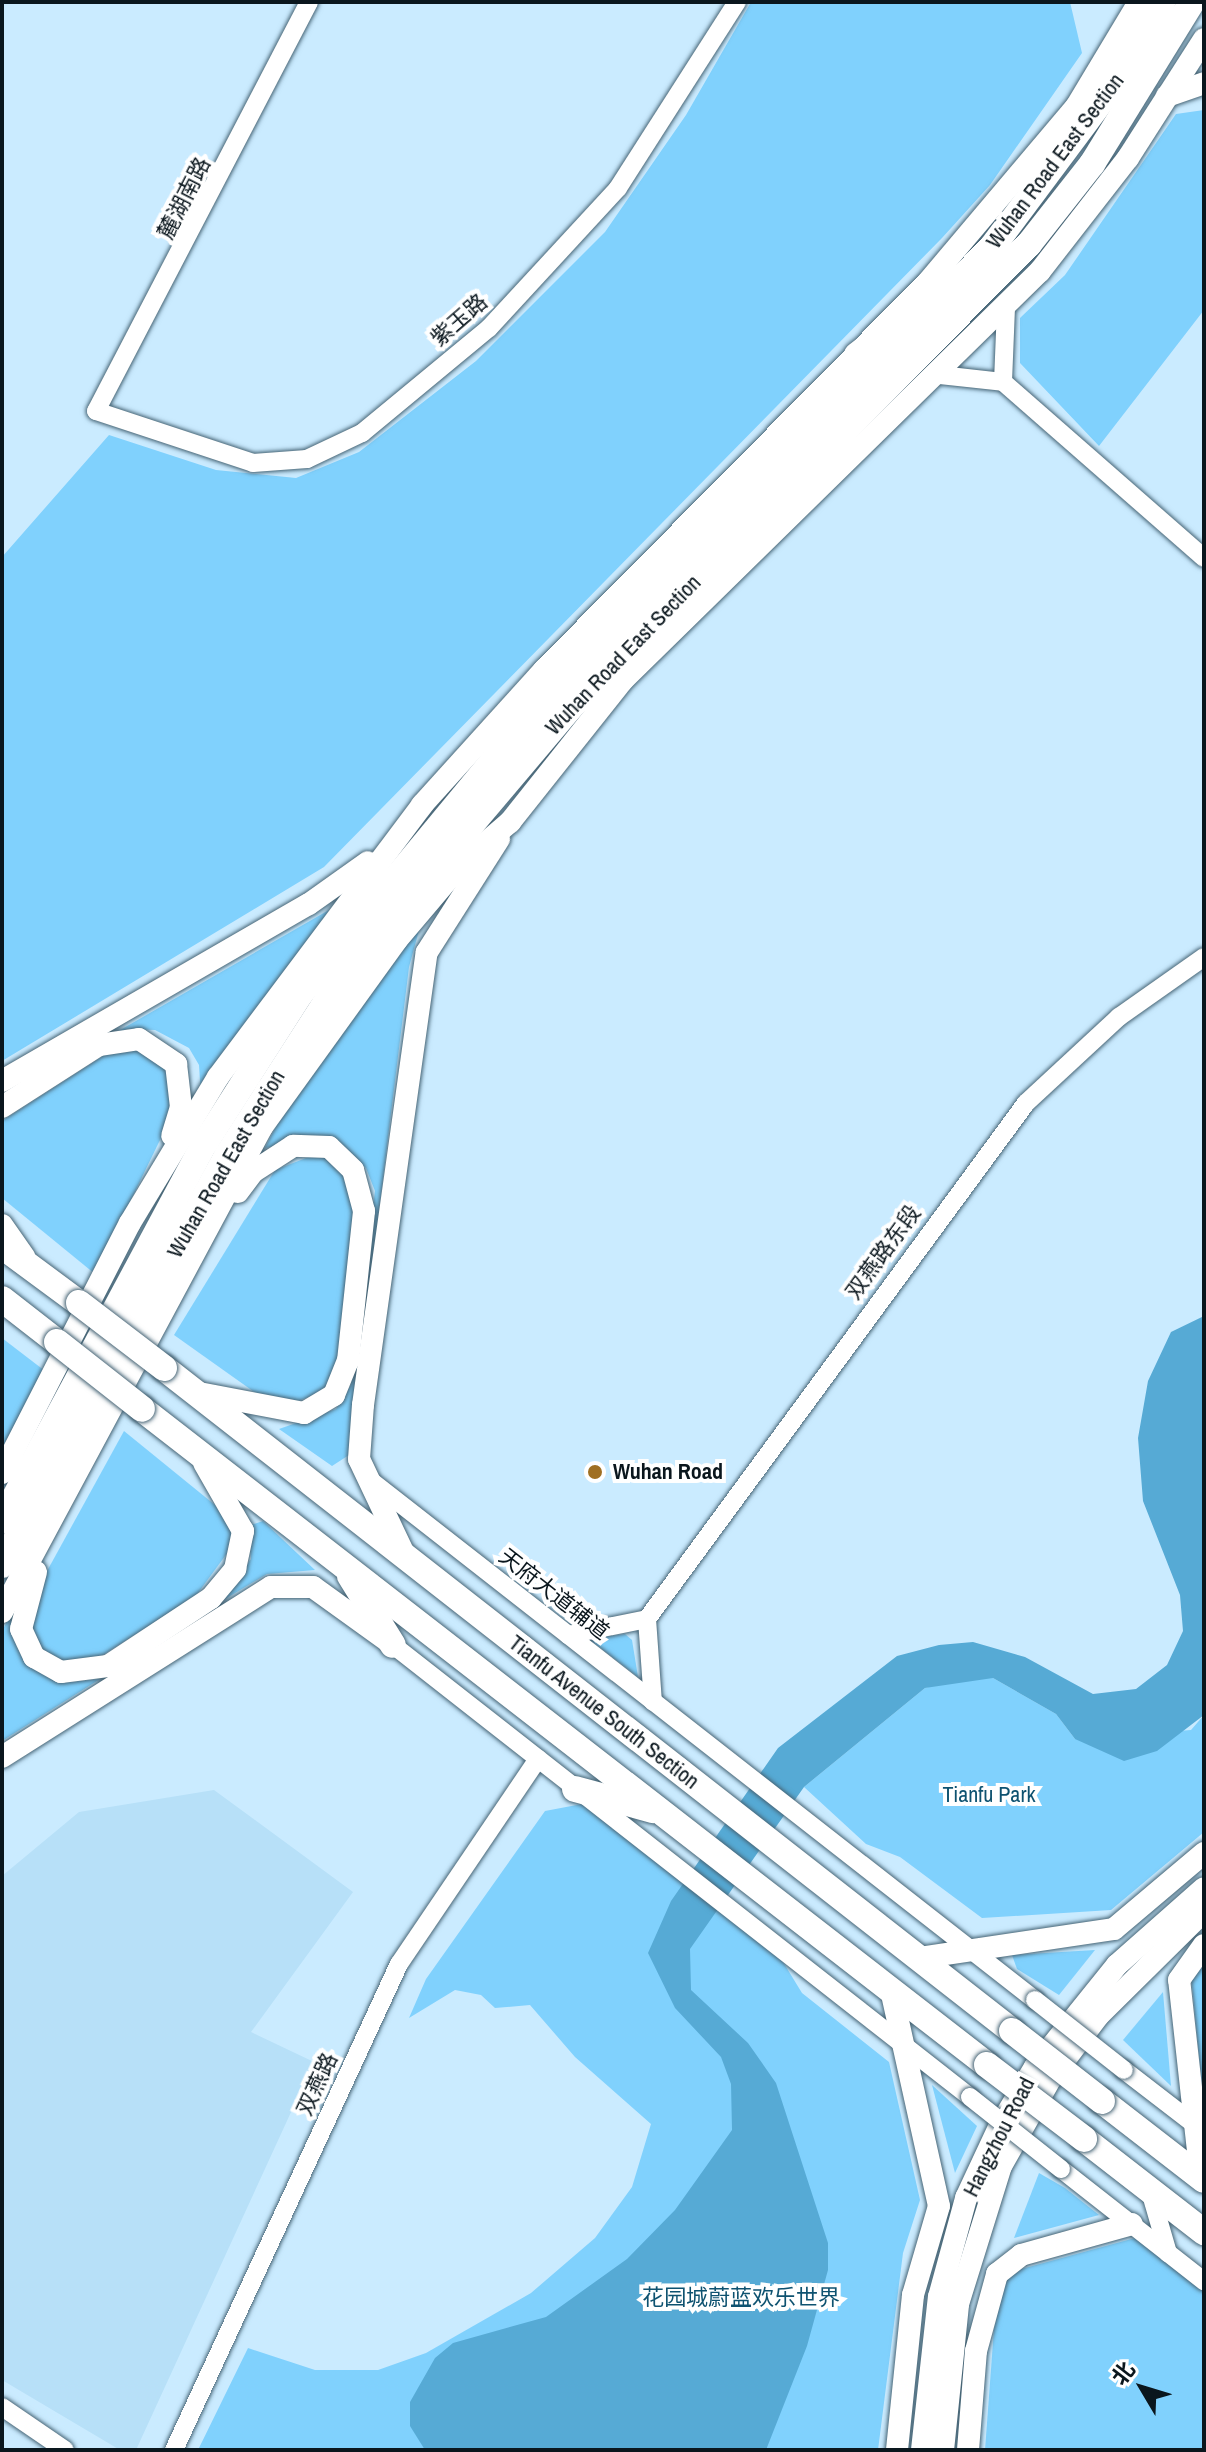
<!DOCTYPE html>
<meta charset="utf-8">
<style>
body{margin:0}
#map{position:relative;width:1206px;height:2452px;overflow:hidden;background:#caebff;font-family:"Archivo Narrow","Noto Sans SC",sans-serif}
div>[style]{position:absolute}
.built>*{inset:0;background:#b7e0f8}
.green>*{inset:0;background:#80d1fd}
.water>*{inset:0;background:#56aad5}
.roads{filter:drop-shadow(0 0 2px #466475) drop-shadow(0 0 2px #466475)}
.minor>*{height:18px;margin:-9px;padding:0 9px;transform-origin:9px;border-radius:9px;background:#fff}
.major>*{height:22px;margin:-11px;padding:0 11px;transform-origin:11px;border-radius:11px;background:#fff}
.highway>*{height:26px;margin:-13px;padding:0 13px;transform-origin:13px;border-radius:13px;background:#fff}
.bridges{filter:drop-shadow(0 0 2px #466475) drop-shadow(0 0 2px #466475)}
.minor-bridge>*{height:18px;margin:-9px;padding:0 9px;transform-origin:9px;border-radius:9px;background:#fff}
.highway-bridge>*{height:26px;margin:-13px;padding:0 13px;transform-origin:13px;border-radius:13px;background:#fff}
.dots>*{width:22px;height:22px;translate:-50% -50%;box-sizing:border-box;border:4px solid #fff;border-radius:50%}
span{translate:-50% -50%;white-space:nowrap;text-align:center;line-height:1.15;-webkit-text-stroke:8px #fff;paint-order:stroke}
.street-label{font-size:22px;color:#0a161d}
.poi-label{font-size:22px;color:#0a161d;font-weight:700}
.left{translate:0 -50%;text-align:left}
.park-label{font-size:22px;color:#0e5270}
.frame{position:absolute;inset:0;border:4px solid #0a161d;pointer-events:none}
.north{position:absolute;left:1102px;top:2348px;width:80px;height:80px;-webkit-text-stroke:6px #fff;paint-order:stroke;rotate:308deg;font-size:22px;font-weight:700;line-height:32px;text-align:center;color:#0a161d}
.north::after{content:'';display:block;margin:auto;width:28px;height:36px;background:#0a161d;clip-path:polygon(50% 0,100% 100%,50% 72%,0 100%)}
</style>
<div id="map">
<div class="built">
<i style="clip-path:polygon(214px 1790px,353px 1892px,251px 2032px,314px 2062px,136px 2450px,120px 2450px,2px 2380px,2px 1876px,79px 1812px)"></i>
</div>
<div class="green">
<i style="clip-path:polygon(751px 2px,1070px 2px,1082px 53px,990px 185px,942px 238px,324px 867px,2px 1061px,2px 557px,109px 435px,216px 470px,296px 478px,359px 452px,476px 361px,605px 232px,686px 115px)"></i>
<i style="clip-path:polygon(1204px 110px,1204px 310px,1099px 446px,1020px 363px,1020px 318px,1065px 275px,1176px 114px)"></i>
<i style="clip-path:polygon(329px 910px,201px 1097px,199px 1065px,189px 1048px,155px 1030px,127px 1029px,2px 1098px)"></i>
<i style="clip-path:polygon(421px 923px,409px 967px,349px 1455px,332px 1466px,279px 1429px,336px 1409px,351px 1385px,375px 1191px,366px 1168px,326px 1136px,265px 1148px,287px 1105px)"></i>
<i style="clip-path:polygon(143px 1048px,164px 1060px,175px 1109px,95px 1274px,2px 1198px,2px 1121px,114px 1049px)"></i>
<i style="clip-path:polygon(319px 1153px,340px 1165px,357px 1207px,337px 1374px,326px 1391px,286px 1405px,260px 1396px,174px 1335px,275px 1170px)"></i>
<i style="clip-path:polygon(2px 1338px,45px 1371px,2px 1449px)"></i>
<i style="clip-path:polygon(124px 1431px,215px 1505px,232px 1531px,228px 1552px,195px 1597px,90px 1663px,67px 1664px,42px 1653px,29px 1633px,41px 1582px)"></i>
<i style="clip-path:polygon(263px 1521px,315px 1570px,267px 1574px,220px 1602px,251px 1559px,248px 1526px)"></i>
<i style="clip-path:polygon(15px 1607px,16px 1646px,25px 1661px,70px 1682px,100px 1679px,2px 1741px,2px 1631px)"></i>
<i style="clip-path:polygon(625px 1634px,632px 1640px,638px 1677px,589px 1639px)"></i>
<i style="clip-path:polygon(966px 1677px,993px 1678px,1056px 1714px,1075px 1739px,1191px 1730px,1204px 1715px,1204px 1832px,1111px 1910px,982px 1918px,900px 1857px,866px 1844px,804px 1787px,925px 1688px)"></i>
<i style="clip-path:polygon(582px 1804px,780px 1957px,802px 1993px,889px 2062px,920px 2200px,903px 2253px,878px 2450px,198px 2450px,248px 2348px,315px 2370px,378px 2370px,426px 2353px,531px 2293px,595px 2238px,632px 2187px,651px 2124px,575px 2057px,530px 2005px,495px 2008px,481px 1995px,455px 1990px,409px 2018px,426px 1979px,545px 1811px)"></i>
<i style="clip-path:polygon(1095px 1950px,1059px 1995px,1017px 1969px,1012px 1955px)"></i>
<i style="clip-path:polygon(1204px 1964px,1204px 2107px,1191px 1974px)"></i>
<i style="clip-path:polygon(1163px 1992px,1171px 2086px,1123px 2040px)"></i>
<i style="clip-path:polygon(932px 2085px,977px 2126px,955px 2173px)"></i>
<i style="clip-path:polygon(1039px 2173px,1065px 2188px,1099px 2215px,1014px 2238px)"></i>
<i style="clip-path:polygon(1135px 2238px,1204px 2292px,1204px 2450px,985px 2450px,994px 2329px,1007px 2273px)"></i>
</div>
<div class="water">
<i style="clip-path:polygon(1204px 1316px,1204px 1715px,1157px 1751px,1124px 1761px,1075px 1739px,1056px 1714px,993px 1678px,925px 1688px,804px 1787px,690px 1949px,691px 1990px,748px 2043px,776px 2083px,828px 2243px,828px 2270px,807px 2346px,766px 2450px,425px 2450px,410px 2426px,410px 2402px,435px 2358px,453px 2343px,546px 2317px,627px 2259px,675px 2210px,732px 2130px,731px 2084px,721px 2057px,675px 2008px,648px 1953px,671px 1901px,778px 1748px,897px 1656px,939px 1645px,973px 1642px,1025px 1657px,1093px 1694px,1136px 1689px,1167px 1665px,1183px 1631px,1180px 1595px,1143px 1501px,1138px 1438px,1148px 1381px,1171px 1332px)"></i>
</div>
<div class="roads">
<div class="minor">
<i style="left:309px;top:2px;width:461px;rotate:117.5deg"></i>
<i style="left:96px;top:411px;width:165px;rotate:18.3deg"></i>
<i style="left:253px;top:463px;width:54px;rotate:-4.2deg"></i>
<i style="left:307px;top:459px;width:61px;rotate:-25.3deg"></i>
<i style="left:362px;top:433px;width:165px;rotate:-39.6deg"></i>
<i style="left:489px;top:328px;width:190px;rotate:-47.3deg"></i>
<i style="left:618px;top:188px;width:221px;rotate:-57.4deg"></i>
<i style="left:940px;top:375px;width:63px;rotate:6.3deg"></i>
<i style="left:1003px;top:382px;width:74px;rotate:-87.7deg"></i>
<i style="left:1003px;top:382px;width:267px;rotate:41.2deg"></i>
<i style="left:370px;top:1480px;width:844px;rotate:38.02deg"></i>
<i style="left:647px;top:1619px;width:83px;rotate:85.9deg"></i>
<i style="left:568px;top:1635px;width:81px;rotate:-11.4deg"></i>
<i style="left:647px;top:1619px;width:640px;rotate:-53.7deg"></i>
<i style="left:1026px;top:1103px;width:127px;rotate:-42.8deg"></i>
<i style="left:1119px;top:1017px;width:104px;rotate:-35.2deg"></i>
<i style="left:393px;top:1645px;width:733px;rotate:38.07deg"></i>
<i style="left:1124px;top:2070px;width:98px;rotate:37.6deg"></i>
<i style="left:1061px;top:2169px;width:182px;rotate:38.1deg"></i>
<i style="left:1150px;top:2191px;width:65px;rotate:73.8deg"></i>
<i style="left:2px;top:2407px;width:76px;rotate:34.3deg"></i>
<i style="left:174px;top:2450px;width:536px;rotate:-65.16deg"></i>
<i style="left:399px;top:1964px;width:248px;rotate:-55.9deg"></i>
</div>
<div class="major">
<i style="left:1167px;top:96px;width:39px;rotate:-19deg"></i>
<i style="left:2px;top:1081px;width:354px;rotate:-30deg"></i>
<i style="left:309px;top:904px;width:72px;rotate:-35.4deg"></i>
<i style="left:2px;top:1107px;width:115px;rotate:-32.6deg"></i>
<i style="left:99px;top:1045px;width:40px;rotate:-8.5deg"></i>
<i style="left:139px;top:1039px;width:45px;rotate:34deg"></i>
<i style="left:176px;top:1064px;width:43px;rotate:83.4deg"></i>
<i style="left:181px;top:1107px;width:30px;rotate:107deg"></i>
<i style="left:2px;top:1225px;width:39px;rotate:55deg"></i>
<i style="left:199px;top:1393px;width:107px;rotate:10.8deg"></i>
<i style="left:304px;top:1413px;width:35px;rotate:-31deg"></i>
<i style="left:334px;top:1395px;width:37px;rotate:-68deg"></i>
<i style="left:348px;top:1361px;width:151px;rotate:-83.9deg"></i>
<i style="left:364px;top:1211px;width:42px;rotate:-105deg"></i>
<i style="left:353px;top:1170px;width:33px;rotate:-136deg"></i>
<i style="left:329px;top:1147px;width:36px;rotate:-178deg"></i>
<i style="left:293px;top:1146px;width:48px;rotate:147deg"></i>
<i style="left:253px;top:1172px;width:25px;rotate:127deg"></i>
<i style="left:2px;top:1473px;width:281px;rotate:-62.9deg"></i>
<i style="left:130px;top:1223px;width:170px;rotate:-58.9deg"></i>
<i style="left:218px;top:1077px;width:340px;rotate:-53.1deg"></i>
<i style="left:422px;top:805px;width:182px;rotate:-47.9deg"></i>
<i style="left:544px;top:670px;width:546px;rotate:-45.3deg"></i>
<i style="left:928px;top:282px;width:229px;rotate:-49.8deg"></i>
<i style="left:1076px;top:107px;width:122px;rotate:-59deg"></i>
<i style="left:405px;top:1556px;width:107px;rotate:-115.4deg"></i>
<i style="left:359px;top:1459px;width:54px;rotate:-85.8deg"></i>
<i style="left:363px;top:1405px;width:457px;rotate:-82deg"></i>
<i style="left:427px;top:952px;width:134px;rotate:-57.5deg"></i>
<i style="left:36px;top:1572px;width:59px;rotate:104.7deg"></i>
<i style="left:21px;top:1629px;width:31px;rotate:65deg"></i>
<i style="left:34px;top:1657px;width:31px;rotate:29deg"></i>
<i style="left:61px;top:1672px;width:47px;rotate:-7.3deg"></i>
<i style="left:108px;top:1666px;width:123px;rotate:-33.4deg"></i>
<i style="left:211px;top:1598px;width:38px;rotate:-50deg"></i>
<i style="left:235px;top:1569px;width:39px;rotate:-78deg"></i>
<i style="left:243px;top:1531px;width:78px;rotate:-119.8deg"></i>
<i style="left:2px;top:1612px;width:550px;rotate:-61.81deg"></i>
<i style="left:262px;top:1127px;width:229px;rotate:-54.2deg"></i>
<i style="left:396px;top:941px;width:101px;rotate:-49.8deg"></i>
<i style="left:461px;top:864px;width:65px;rotate:-40.6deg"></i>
<i style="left:510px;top:822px;width:181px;rotate:-51.5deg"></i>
<i style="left:623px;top:680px;width:584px;rotate:-44.45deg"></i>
<i style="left:1040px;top:271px;width:143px;rotate:-52.1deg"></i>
<i style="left:1128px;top:158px;width:141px;rotate:-57.4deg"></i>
<i style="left:2px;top:1757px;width:318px;rotate:-32.3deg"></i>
<i style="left:271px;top:1587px;width:42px"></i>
<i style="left:313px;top:1587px;width:92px;rotate:35.8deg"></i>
<i style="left:919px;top:1958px;width:197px;rotate:-8.5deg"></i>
<i style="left:1114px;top:1929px;width:118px;rotate:-40.2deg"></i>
<i style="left:892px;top:1994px;width:217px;rotate:77.5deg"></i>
<i style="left:939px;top:2206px;width:93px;rotate:106.3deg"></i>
<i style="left:913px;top:2295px;width:156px;rotate:95.9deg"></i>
<i style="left:1201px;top:2178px;width:199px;rotate:-96.3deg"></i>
<i style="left:1179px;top:1980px;width:43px;rotate:-54.5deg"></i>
<i style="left:922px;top:2450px;width:154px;rotate:-83.7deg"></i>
<i style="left:939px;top:2297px;width:103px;rotate:-74.7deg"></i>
<i style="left:966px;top:2198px;width:81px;rotate:-65deg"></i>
<i style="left:1000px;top:2125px;width:68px;rotate:-58.9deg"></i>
<i style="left:1035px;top:2067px;width:131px;rotate:-51.2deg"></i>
<i style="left:1117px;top:1965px;width:116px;rotate:-41.5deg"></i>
<i style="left:943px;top:2450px;width:147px;rotate:-84.1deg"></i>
<i style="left:958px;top:2304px;width:145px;rotate:-72.7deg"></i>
<i style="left:1001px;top:2166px;width:101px;rotate:-60.4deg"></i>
<i style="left:1051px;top:2078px;width:78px;rotate:-52.8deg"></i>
<i style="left:1098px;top:2016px;width:149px;rotate:-44.7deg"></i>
<i style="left:968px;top:2450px;width:99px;rotate:-85.4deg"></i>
<i style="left:976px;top:2351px;width:80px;rotate:-74.7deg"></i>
<i style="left:997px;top:2274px;width:31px;rotate:-38deg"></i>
<i style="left:1021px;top:2255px;width:115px;rotate:-15.6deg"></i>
</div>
<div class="highway">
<i style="left:857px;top:355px;width:64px;rotate:-37.4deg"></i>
<i style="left:2px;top:1246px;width:96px;rotate:36.5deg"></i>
<i style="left:2px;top:1299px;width:70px;rotate:38deg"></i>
<i style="left:164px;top:1368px;width:1076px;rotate:38.02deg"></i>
<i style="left:142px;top:1409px;width:1070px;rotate:37.82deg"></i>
<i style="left:2px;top:1521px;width:429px;rotate:-61.8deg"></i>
<i style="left:205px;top:1143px;width:178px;rotate:-57.4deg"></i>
<i style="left:301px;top:993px;width:350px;rotate:-50.4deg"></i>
<i style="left:524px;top:723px;width:670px;rotate:-45.48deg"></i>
<i style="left:994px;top:245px;width:206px;rotate:-53.3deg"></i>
<i style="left:1117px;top:80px;width:91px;rotate:-59.5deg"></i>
<i style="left:2px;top:1565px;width:469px;rotate:-61.2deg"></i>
<i style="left:228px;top:1154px;width:207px;rotate:-57.2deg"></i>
<i style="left:340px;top:980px;width:365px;rotate:-49.8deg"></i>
<i style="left:576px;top:701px;width:643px;rotate:-45.25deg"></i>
<i style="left:1029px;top:244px;width:102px;rotate:-51.8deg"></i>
<i style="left:1092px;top:164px;width:190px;rotate:-58.3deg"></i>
<i style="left:350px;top:1576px;width:81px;rotate:58.1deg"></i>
<i style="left:575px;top:1789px;width:81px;rotate:15.1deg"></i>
<i style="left:1102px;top:2101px;width:129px;rotate:37.8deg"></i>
<i style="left:1084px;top:2139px;width:152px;rotate:37.8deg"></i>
</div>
</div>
<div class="bridges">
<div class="minor-bridge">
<i style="left:1035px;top:2000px;width:113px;rotate:38.2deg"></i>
<i style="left:970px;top:2097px;width:116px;rotate:38.4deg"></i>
</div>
<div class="highway-bridge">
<i style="left:79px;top:1303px;width:107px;rotate:37.4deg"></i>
<i style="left:57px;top:1342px;width:108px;rotate:38.2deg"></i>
<i style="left:1012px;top:2031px;width:114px;rotate:37.9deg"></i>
<i style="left:987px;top:2065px;width:122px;rotate:37.3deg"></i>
</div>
</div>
<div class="dots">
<i style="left:595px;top:1472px;background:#9f6f22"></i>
</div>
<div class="street-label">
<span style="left:1055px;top:161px;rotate:-53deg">Wuhan Road East Section</span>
<span style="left:184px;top:198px;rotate:-63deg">麓湖南路</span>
<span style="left:459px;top:320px;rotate:-41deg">紫玉路</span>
<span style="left:623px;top:655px;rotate:-46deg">Wuhan Road East Section</span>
<span style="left:226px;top:1164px;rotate:-60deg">Wuhan Road East Section</span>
<span style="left:883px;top:1252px;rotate:-54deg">双燕路东段</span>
<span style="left:554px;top:1594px;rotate:38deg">天府大道辅道</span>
<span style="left:604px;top:1712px;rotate:38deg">Tianfu Avenue South Section</span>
<span style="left:317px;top:2084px;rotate:-65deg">双燕路</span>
<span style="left:999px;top:2137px;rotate:-63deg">Hangzhou Road</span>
</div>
<div class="poi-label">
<span class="left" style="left:613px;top:1472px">Wuhan Road</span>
</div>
<div class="park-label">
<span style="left:989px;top:1795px">Tianfu Park</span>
<span style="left:741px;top:2298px">花园城蔚蓝欢乐世界</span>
</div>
<div class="frame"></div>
<div class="north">北</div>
</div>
